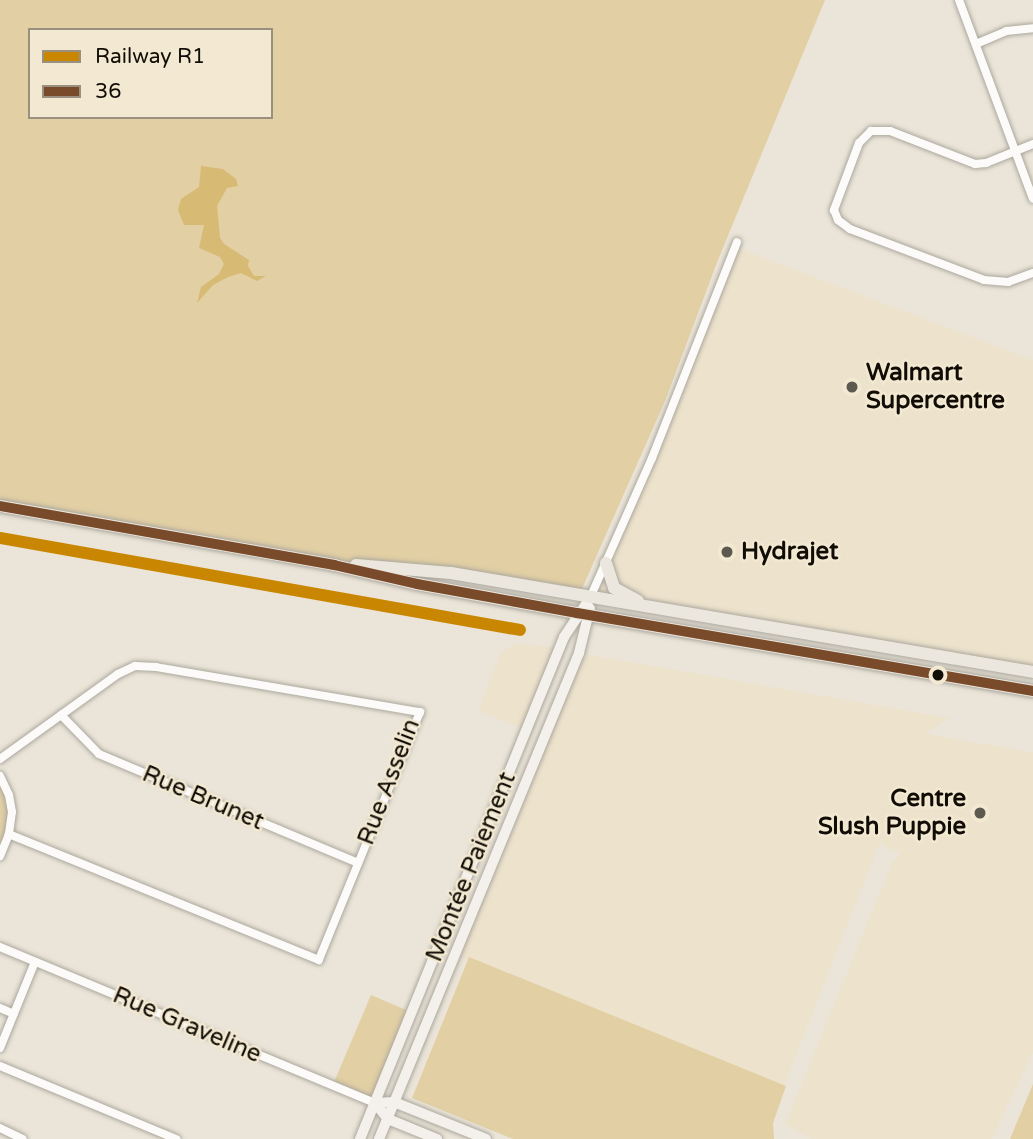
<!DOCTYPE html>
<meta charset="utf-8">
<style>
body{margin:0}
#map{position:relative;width:1033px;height:1139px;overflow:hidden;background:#ebe5d9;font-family:"Varela Round",sans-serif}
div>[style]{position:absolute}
.built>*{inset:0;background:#ede2cc}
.green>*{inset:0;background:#e2cfa4;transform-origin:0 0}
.water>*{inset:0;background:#d7ba74}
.roads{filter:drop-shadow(0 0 2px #aca89e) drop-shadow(0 0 2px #aca89e)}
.street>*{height:8px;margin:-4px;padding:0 4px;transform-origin:4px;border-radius:4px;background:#fcfbf9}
.secondary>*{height:10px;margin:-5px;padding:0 5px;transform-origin:5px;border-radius:5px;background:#f4f1ec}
.primary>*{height:12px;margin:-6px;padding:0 6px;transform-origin:6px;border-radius:6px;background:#ebe7de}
.bus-1>*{height:10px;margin:-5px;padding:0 5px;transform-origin:5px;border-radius:5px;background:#7a4b2a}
.rail-1>*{height:12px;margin:-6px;padding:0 6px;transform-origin:6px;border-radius:6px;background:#c98701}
.dots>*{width:19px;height:19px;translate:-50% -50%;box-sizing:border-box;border:4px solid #f3e8d1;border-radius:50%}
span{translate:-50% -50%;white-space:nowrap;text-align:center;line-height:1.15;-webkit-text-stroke:5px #f3e8d1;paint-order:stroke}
.poi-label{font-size:24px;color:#110d06;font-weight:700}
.left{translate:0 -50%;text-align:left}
.right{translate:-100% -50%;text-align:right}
.street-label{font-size:24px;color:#110d06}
.legend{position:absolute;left:28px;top:28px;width:245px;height:91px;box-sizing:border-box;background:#f3e8d1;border:2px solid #999080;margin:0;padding:9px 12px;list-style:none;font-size:21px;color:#110d06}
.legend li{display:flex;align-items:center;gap:14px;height:35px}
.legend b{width:35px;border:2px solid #999080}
</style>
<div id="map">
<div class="built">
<i style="clip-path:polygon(735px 247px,1033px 360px,1033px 672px,590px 598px)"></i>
<i style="clip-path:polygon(518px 643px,559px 648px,527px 730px,478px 711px,501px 652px)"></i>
<i style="clip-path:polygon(579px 653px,949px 718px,925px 734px,1033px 752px,1033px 1052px,992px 1139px,811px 1139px,785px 1124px,891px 865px,900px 853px,882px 845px,881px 840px,783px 1088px,455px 954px)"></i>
</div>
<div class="green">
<i style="clip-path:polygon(evenodd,0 0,825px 0,718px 260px,665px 401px,581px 591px,334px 565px,0 506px,0 0,30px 30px,271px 30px,271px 117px,30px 117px,30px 30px)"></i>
<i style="clip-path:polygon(0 776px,12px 812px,0 856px)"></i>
<i style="clip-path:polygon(469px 957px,786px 1086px,773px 1123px,774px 1139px,513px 1139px,412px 1098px)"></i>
<i style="left:371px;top:995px;width:44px;height:98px;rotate:23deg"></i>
<i style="clip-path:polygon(1033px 1084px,1033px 1139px,1010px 1139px)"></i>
</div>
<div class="water">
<i style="clip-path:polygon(201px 166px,223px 169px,236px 179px,238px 186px,227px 188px,217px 206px,220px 238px,224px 244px,249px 260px,248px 266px,254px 276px,266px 276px,257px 281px,241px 273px,228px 277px,213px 285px,197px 303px,201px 287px,219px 274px,224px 264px,220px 257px,199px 248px,204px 225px,184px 225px,178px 210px,181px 199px,199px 187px)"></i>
</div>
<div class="roads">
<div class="street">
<i style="left:959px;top:0;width:212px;rotate:69.6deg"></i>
<i style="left:976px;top:44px;width:33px;rotate:-23deg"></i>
<i style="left:1006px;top:31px;width:27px;rotate:-6deg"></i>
<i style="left:1033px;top:144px;width:51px;rotate:158deg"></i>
<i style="left:986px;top:163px;width:11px;rotate:175deg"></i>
<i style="left:975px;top:164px;width:91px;rotate:-158.8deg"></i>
<i style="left:890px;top:131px;width:19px;rotate:180deg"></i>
<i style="left:871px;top:131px;width:17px;rotate:135deg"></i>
<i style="left:859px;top:143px;width:72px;rotate:110.5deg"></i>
<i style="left:834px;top:210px;width:11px;rotate:68deg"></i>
<i style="left:838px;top:220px;width:15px;rotate:37deg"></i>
<i style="left:850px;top:229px;width:143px;rotate:20.8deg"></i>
<i style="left:984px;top:280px;width:24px;rotate:5deg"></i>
<i style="left:1008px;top:282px;width:27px;rotate:-20deg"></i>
<i style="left:590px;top:598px;width:153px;rotate:-66.1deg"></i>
<i style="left:652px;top:458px;width:232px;rotate:-68.5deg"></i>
<i style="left:61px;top:715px;width:54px;rotate:45.7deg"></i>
<i style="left:99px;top:754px;width:281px;rotate:22.8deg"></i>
<i style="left:0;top:759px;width:145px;rotate:-35.8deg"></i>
<i style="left:118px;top:674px;width:19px;rotate:-25deg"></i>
<i style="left:135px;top:666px;width:21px;rotate:3deg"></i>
<i style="left:156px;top:667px;width:268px;rotate:9.7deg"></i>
<i style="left:420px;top:712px;width:268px;rotate:112.2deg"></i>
<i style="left:319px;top:960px;width:335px;rotate:-157.9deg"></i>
<i style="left:0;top:776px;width:21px;rotate:65deg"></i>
<i style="left:9px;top:795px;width:17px;rotate:80deg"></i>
<i style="left:12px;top:812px;width:22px;rotate:98deg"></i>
<i style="left:9px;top:834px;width:24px;rotate:112deg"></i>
<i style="left:0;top:947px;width:406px;rotate:22.6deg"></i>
<i style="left:0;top:1008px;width:15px;rotate:23deg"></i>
<i style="left:0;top:1048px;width:93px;rotate:-67.9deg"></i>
<i style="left:0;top:1066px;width:191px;rotate:22.5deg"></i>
<i style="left:0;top:1128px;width:25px;rotate:26deg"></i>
</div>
<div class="secondary">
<i style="left:375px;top:1103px;width:19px;rotate:-3deg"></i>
<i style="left:394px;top:1102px;width:99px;rotate:21.9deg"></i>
<i style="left:375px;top:1103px;width:21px;rotate:51deg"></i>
<i style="left:388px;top:1119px;width:53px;rotate:22.2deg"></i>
<i style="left:360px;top:1139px;width:542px;rotate:-67.88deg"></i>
<i style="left:564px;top:637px;width:47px;rotate:-56.3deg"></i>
<i style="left:379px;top:1139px;width:526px;rotate:-67.63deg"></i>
<i style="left:579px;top:653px;width:46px;rotate:-76.3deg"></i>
</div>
<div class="primary">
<i style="left:0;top:506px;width:339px;rotate:10deg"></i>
<i style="left:334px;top:565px;width:85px;rotate:12.9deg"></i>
<i style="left:417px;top:584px;width:163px;rotate:10.3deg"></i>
<i style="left:577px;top:613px;width:463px;rotate:9.7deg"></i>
<i style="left:606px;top:563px;width:26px;rotate:72deg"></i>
<i style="left:614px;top:588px;width:27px;rotate:28deg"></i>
<i style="left:356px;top:565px;width:95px;rotate:4.8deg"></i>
<i style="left:451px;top:573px;width:590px;rotate:9.65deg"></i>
</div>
</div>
<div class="bus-1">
<i style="left:0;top:506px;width:339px;rotate:10deg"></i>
<i style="left:334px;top:565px;width:85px;rotate:12.9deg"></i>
<i style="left:417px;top:584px;width:163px;rotate:10.3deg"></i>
<i style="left:577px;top:613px;width:463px;rotate:9.7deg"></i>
</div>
<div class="rail-1">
<i style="left:0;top:538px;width:528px;rotate:10.03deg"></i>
</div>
<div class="dots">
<i style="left:852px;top:387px;background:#5d5950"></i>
<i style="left:727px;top:552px;background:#5d5950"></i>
<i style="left:938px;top:675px;background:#110d06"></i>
<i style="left:980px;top:813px;background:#5d5950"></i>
</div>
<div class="poi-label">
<span class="left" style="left:866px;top:387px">Walmart<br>Supercentre</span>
<span class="left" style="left:741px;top:552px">Hydrajet</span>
<span class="right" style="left:966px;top:813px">Centre<br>Slush Puppie</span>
</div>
<div class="street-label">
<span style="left:389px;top:782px;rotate:-69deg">Rue Asselin</span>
<span style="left:203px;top:798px;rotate:23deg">Rue Brunet</span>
<span style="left:471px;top:867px;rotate:-68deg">Montée Paiement</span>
<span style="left:187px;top:1025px;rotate:23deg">Rue Graveline</span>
</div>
<ul class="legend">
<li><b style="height:9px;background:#c98701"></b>Railway R1</li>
<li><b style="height:9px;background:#7a4b2a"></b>36</li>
</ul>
</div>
